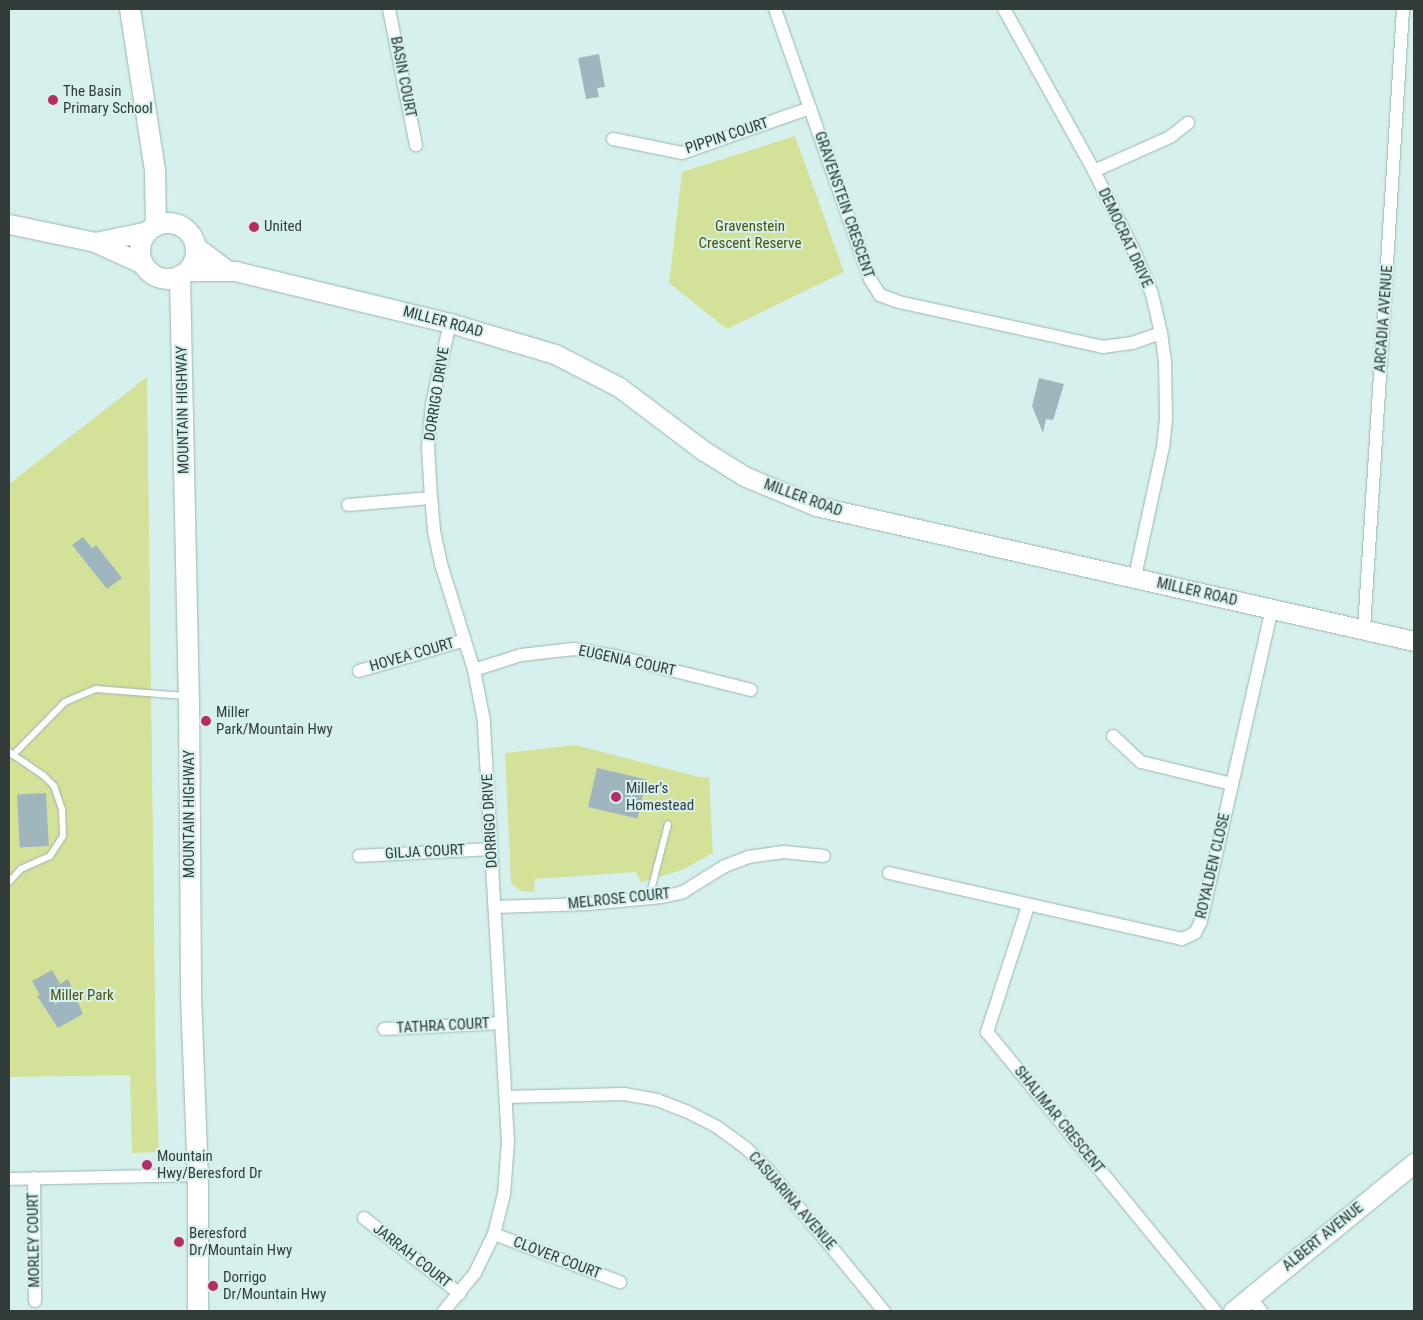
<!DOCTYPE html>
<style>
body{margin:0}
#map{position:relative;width:1423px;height:1320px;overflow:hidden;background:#d6f1ed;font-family:"Roboto Condensed",sans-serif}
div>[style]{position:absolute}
.green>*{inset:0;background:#d4e199}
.building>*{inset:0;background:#9fb6bf;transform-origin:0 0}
.roads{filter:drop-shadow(0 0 1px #9bb4b1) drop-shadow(0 0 1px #9bb4b1)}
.service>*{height:6px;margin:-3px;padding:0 3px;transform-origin:3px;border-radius:3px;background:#fff}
.minor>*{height:12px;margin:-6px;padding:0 6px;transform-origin:6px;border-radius:6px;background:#fff}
.secondary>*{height:19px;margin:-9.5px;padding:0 9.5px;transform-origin:9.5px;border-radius:9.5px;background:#fff}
.primary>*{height:20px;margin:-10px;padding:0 10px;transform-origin:10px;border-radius:10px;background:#fff}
.primary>.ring{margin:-10px;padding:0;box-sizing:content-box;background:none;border:20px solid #fff;border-radius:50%}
.dots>*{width:14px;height:14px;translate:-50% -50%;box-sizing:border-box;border:2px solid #d6f1ed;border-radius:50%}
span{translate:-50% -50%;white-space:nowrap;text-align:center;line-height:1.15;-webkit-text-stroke:4px #d6f1ed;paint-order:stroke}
.street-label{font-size:15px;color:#323c3b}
.poi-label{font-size:15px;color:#323c3b}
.left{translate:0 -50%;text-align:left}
.park-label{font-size:15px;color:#4a5309}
.frame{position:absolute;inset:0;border:10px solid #323c3b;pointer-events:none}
</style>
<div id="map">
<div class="green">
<i style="clip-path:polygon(795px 136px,844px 272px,727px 329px,669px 283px,682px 172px)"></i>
<i style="clip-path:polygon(147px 377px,156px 1075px,159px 1152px,132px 1153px,130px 1075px,9px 1077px,9px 484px)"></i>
<i style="clip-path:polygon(575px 745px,699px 777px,709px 777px,713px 853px,682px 870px,641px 882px,636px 872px,535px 879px,534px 892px,521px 891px,511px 883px,505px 753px)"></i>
</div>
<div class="building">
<i style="clip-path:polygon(599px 54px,605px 87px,597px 88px,599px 97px,586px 99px,578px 58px)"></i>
<i style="clip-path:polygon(1039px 378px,1064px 384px,1055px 414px,1053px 420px,1046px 419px,1043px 433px,1032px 406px)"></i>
<i style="clip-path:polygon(83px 537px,92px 548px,96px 545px,122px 578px,107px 589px,72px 545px)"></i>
<i style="left:597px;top:768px;width:51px;height:40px;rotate:13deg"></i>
<i style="left:46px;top:793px;width:53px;height:29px;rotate:87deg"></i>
<i style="clip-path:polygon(52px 970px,60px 984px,68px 979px,83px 1014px,58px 1028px,37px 996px,40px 995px,32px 981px)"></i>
</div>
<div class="roads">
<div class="service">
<i style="left:9px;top:752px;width:42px;rotate:34.4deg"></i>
<i style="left:44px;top:776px;width:14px;rotate:45deg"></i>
<i style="left:54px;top:786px;width:24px;rotate:71deg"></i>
<i style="left:62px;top:809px;width:27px;rotate:88deg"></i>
<i style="left:63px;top:836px;width:24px;rotate:123deg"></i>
<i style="left:50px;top:856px;width:32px;rotate:156deg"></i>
<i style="left:21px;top:869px;width:18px;rotate:133deg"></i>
<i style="left:13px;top:755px;width:74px;rotate:-45.5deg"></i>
<i style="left:65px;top:702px;width:34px;rotate:-23deg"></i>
<i style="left:96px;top:689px;width:89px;rotate:4.5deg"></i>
<i style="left:649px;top:898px;width:76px;rotate:-75.6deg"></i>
</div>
<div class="minor">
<i style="left:389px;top:9px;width:139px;rotate:78.8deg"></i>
<i style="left:775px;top:9px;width:286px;rotate:70.6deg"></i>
<i style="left:870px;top:279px;width:19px;rotate:58deg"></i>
<i style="left:880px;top:295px;width:20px;rotate:20deg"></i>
<i style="left:899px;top:302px;width:209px;rotate:12.4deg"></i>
<i style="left:1103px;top:347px;width:29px;rotate:-8deg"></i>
<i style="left:1132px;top:343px;width:31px;rotate:-19deg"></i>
<i style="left:1004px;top:9px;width:185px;rotate:60.9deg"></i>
<i style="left:1094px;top:171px;width:92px;rotate:63.4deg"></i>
<i style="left:1135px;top:253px;width:44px;rotate:67.5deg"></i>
<i style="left:1152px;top:294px;width:40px;rotate:77deg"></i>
<i style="left:1161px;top:333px;width:28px;rotate:82deg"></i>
<i style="left:1165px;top:361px;width:58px;rotate:89deg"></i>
<i style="left:1166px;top:419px;width:28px;rotate:96deg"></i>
<i style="left:1163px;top:447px;width:133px;rotate:102.2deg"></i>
<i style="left:613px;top:139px;width:70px;rotate:11.5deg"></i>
<i style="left:682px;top:153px;width:136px;rotate:-19.4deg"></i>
<i style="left:1094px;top:171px;width:83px;rotate:-24.1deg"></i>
<i style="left:1170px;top:137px;width:23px;rotate:-38deg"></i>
<i style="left:348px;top:505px;width:83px;rotate:-4.8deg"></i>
<i style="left:1364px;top:629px;width:621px;rotate:-86.4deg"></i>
<i style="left:474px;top:670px;width:49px;rotate:-17.7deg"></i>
<i style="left:521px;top:655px;width:53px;rotate:-6.5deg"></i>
<i style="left:574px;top:649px;width:42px;rotate:9.7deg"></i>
<i style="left:615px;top:656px;width:140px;rotate:14deg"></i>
<i style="left:359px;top:671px;width:110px;rotate:-16.3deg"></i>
<i style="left:1113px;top:736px;width:38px;rotate:43deg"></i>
<i style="left:1141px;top:762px;width:94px;rotate:13.6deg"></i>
<i style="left:359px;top:856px;width:132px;rotate:-3deg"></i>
<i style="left:889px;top:873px;width:300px;rotate:12.7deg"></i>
<i style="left:1182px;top:939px;width:14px;rotate:-25deg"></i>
<i style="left:1195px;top:933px;width:13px;rotate:-63deg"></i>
<i style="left:1201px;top:921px;width:320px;rotate:-77.2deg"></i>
<i style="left:1028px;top:906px;width:133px;rotate:108deg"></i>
<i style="left:987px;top:1032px;width:360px;rotate:50.7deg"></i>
<i style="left:495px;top:907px;width:93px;rotate:-1.8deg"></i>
<i style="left:588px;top:904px;width:74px;rotate:-5.4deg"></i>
<i style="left:662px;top:897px;width:22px;rotate:-13deg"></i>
<i style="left:683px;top:892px;width:49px;rotate:-31.8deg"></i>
<i style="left:725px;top:866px;width:25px;rotate:-21deg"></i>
<i style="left:748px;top:857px;width:36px;rotate:-8deg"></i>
<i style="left:784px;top:852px;width:40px;rotate:5.7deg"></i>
<i style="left:384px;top:1029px;width:117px;rotate:-2.9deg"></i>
<i style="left:506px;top:1097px;width:118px;rotate:-1.5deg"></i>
<i style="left:624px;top:1094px;width:34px;rotate:10deg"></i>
<i style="left:657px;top:1100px;width:33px;rotate:21deg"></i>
<i style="left:688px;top:1112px;width:33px;rotate:27deg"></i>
<i style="left:717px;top:1127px;width:36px;rotate:36deg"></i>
<i style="left:746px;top:1148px;width:31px;rotate:45deg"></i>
<i style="left:768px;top:1170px;width:183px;rotate:50.6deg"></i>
<i style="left:34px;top:1178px;width:123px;rotate:89.5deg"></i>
<i style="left:9px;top:1179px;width:189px;rotate:-1.2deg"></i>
<i style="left:364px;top:1218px;width:122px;rotate:38.4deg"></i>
<i style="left:494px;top:1234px;width:135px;rotate:20.9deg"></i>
<i style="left:1250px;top:1297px;width:18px;rotate:52deg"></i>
<i style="left:444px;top:1311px;width:49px;rotate:-50.8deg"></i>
<i style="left:475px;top:1273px;width:43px;rotate:-64deg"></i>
<i style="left:494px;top:1234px;width:41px;rotate:-76deg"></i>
<i style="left:504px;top:1194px;width:52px;rotate:-85.6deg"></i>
<i style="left:508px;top:1142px;width:422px;rotate:-93.3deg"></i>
<i style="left:484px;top:721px;width:52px;rotate:-101.1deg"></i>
<i style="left:474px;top:670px;width:111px;rotate:-107.3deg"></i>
<i style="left:441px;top:564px;width:35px;rotate:-102deg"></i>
<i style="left:434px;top:530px;width:32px;rotate:-95deg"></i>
<i style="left:431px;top:498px;width:50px;rotate:-93.4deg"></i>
<i style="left:428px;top:448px;width:44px;rotate:-84.8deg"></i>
<i style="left:432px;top:404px;width:83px;rotate:-77.5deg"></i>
</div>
<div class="secondary">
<i style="left:9px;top:224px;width:88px;rotate:11.8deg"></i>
<i style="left:95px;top:242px;width:53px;rotate:24.6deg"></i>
<i style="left:95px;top:242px;width:54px;rotate:-11.7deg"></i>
<i style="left:195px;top:246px;width:40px;rotate:37deg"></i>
<i style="left:188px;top:271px;width:47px"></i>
<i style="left:235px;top:271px;width:221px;rotate:13.6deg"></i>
<i style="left:450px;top:323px;width:109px;rotate:16.4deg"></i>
<i style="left:555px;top:354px;width:72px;rotate:27.3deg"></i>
<i style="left:619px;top:387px;width:106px;rotate:37deg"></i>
<i style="left:704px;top:451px;width:49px;rotate:31.8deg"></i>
<i style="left:746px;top:477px;width:76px;rotate:22.5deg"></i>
<i style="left:816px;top:506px;width:613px;rotate:12.72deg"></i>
<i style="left:1233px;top:1311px;width:234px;rotate:-39.3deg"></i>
</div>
<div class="primary">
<i style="left:130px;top:9px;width:163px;rotate:81.2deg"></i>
<i style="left:155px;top:170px;width:56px;rotate:89deg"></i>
<i class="ring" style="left:140px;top:223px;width:36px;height:36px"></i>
<i style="left:180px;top:276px;width:420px;rotate:88.8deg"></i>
<i style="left:189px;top:696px;width:300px;rotate:89.6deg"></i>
<i style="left:191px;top:996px;width:179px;rotate:87.8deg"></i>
<i style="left:198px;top:1175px;width:136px;rotate:90deg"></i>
</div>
</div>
<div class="dots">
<i style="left:53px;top:100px;background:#b72c64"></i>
<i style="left:254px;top:227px;background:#b72c64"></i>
<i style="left:206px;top:721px;background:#b72c64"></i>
<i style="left:616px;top:797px;background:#b72c64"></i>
<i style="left:147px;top:1165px;background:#b72c64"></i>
<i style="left:179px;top:1242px;background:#b72c64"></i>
<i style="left:213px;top:1286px;background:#b72c64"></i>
</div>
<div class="street-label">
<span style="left:403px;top:77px;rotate:79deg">BASIN COURT</span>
<span style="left:727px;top:136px;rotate:-18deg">PIPPIN COURT</span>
<span style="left:844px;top:205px;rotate:71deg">GRAVENSTEIN CRESCENT</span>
<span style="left:1125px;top:238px;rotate:65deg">DEMOCRAT DRIVE</span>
<span style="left:1384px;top:319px;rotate:-86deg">ARCADIA AVENUE</span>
<span style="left:443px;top:322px;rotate:15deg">MILLER ROAD</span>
<span style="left:437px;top:394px;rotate:-81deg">DORRIGO DRIVE</span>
<span style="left:183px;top:410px;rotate:-91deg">MOUNTAIN HIGHWAY</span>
<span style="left:803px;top:498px;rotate:20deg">MILLER ROAD</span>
<span style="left:1197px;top:592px;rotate:13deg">MILLER ROAD</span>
<span style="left:412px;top:655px;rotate:-16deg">HOVEA COURT</span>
<span style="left:627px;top:661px;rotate:12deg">EUGENIA COURT</span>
<span style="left:190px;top:814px;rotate:-90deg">MOUNTAIN HIGHWAY</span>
<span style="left:490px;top:821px;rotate:-93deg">DORRIGO DRIVE</span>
<span style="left:425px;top:852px;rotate:-3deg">GILJA COURT</span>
<span style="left:1213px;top:866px;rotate:-77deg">ROYALDEN CLOSE</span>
<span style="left:619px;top:899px;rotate:-6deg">MELROSE COURT</span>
<span style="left:443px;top:1026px;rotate:-3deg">TATHRA COURT</span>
<span style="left:1059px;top:1120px;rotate:51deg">SHALIMAR CRESCENT</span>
<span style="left:792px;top:1201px;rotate:49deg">CASUARINA AVENUE</span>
<span style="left:1323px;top:1237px;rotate:-39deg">ALBERT AVENUE</span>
<span style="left:34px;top:1240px;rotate:-91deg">MORLEY COURT</span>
<span style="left:412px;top:1256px;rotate:38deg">JARRAH COURT</span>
<span style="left:557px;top:1258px;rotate:21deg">CLOVER COURT</span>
</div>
<div class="poi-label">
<span class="left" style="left:63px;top:100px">The Basin<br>Primary School</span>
<span class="left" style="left:264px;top:227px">United</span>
<span class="left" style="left:216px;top:721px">Miller<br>Park/Mountain Hwy</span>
<span class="left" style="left:626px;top:797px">Miller's<br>Homestead</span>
<span class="left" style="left:157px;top:1165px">Mountain<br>Hwy/Beresford Dr</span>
<span class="left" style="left:189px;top:1242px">Beresford<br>Dr/Mountain Hwy</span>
<span class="left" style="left:223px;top:1286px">Dorrigo<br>Dr/Mountain Hwy</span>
</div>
<div class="park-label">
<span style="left:750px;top:235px">Gravenstein<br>Crescent Reserve</span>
<span style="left:82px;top:996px">Miller Park</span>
</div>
<div class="frame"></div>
</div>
